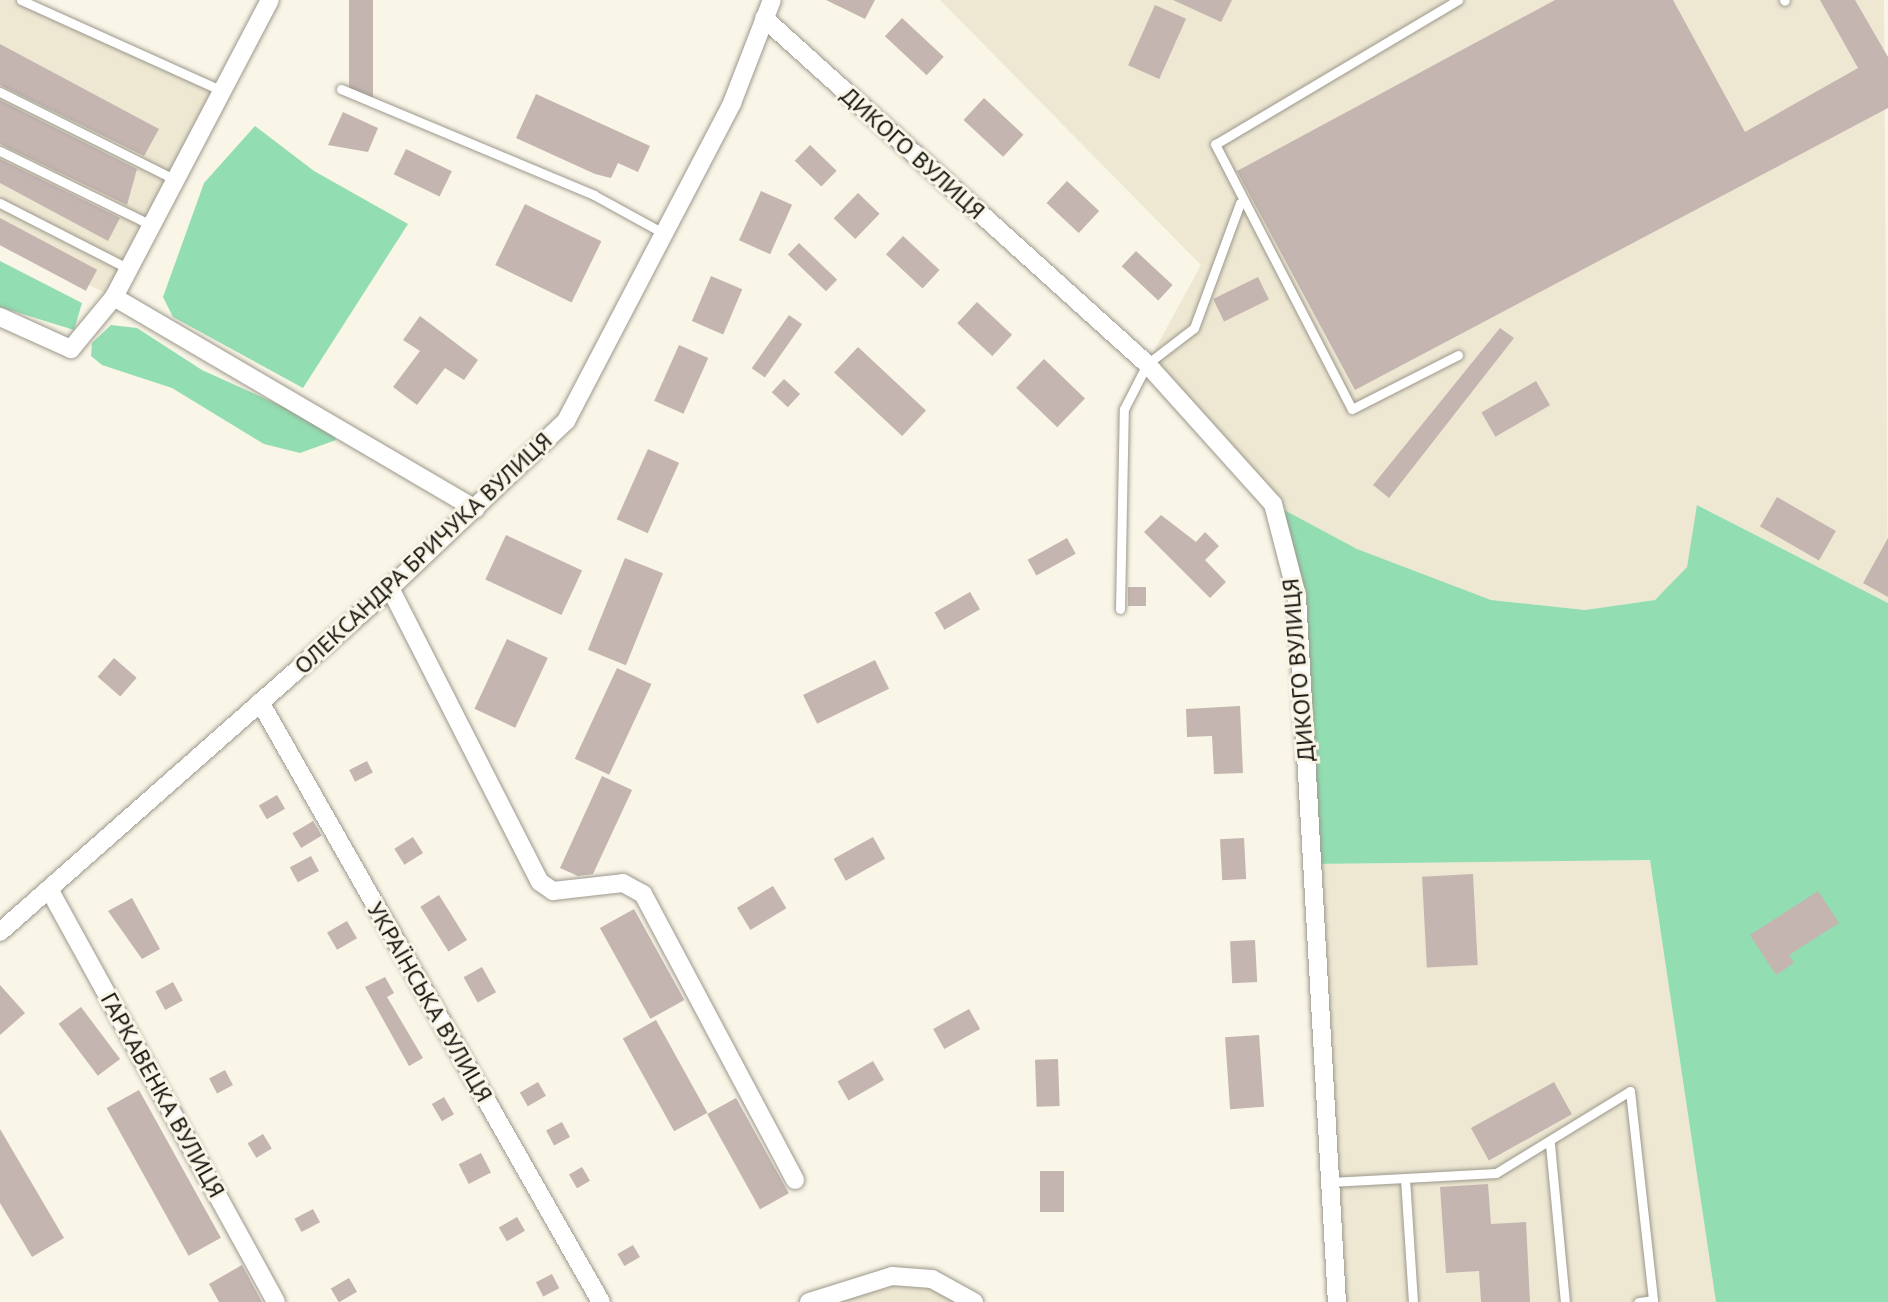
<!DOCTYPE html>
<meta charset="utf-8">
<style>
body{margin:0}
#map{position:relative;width:1888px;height:1302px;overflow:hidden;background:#f9f5e7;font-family:"PT Sans",sans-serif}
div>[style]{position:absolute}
.built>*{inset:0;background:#eee8d3}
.green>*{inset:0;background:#92ddb2}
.building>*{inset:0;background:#c4b5b0;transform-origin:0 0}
.roads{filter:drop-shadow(0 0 2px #9c988c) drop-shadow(0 0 2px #9c988c)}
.service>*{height:9px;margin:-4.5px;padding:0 4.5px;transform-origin:4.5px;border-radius:4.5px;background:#fff}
.minor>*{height:18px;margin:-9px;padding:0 9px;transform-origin:9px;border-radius:9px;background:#fff}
span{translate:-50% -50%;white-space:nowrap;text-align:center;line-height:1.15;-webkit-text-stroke:6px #f9f5e7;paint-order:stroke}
.street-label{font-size:24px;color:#171611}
</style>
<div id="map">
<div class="built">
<i style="clip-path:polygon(0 0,27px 0,223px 91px,114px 297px,0 243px)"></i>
<i style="clip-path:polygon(940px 0,1884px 0,1888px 603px,1698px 505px,1687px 567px,1655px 600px,1585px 610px,1491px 600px,1356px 549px,1273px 504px,1147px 364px,1201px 265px)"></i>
<i style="clip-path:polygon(1650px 860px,1716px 1302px,1337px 1302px,1312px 864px)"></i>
<i style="clip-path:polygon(932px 1279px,974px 1302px,809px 1302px,818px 1296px)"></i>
</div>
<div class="green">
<i style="clip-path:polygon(255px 126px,314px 171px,408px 224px,303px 388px,173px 317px,163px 297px,204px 183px)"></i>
<i style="clip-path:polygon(0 261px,82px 303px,74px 330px,0 307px)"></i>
<i style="clip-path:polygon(111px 325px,137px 328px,202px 370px,330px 428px,336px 440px,300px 453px,264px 444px,172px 388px,102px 365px,91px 356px,92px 343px)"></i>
<i style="clip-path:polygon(1273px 504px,1357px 549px,1491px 600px,1585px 610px,1655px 600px,1687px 567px,1697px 505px,1888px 603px,1888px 1302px,1716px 1302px,1650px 860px,1312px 864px,1297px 596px)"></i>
</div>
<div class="building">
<i style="left:349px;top:0;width:24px;height:98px"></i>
<i style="clip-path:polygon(826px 0,875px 0,865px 19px)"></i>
<i style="clip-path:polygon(1173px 0,1232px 0,1221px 22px)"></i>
<i style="clip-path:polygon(1555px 0,1673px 0,1745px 132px,1858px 68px,1820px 0,1855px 0,1888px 57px,1888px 108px,1355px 390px,1237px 171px)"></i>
<i style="left:1155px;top:5px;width:34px;height:66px;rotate:24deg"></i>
<i style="left:902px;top:18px;width:57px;height:25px;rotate:43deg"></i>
<i style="clip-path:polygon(0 44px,159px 129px,144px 156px,0 85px)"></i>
<i style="clip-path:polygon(536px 94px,650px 146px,638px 172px,618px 163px,611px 178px,595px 174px,516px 138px)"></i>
<i style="left:984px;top:98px;width:54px;height:30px;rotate:43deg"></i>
<i style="clip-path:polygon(0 100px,137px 169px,127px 205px,0 144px)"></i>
<i style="clip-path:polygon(343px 112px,378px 128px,368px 152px,328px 145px)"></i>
<i style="left:810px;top:145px;width:37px;height:22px;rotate:44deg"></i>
<i style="left:406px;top:149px;width:51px;height:28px;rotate:26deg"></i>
<i style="clip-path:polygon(0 159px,120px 218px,108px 241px,0 183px)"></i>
<i style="left:1067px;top:181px;width:44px;height:30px;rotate:43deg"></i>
<i style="left:761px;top:191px;width:34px;height:54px;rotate:24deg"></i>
<i style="left:858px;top:193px;width:30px;height:35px;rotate:44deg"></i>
<i style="left:525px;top:204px;width:85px;height:68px;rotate:26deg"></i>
<i style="left:0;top:218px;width:110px;height:24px;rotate:28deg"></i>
<i style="left:903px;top:236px;width:50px;height:25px;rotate:43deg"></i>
<i style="left:799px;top:243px;width:53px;height:16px;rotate:44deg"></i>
<i style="left:1136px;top:251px;width:50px;height:21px;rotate:43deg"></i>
<i style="left:711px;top:276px;width:34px;height:49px;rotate:23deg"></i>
<i style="left:1258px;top:277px;width:25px;height:50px;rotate:64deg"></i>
<i style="left:977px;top:302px;width:48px;height:29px;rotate:43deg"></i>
<i style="left:789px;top:315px;width:16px;height:65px;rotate:35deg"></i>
<i style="clip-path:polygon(420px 316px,478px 360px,464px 380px,445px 368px,417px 405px,393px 387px,420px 351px,403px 340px)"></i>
<i style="clip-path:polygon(1500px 328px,1514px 338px,1389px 498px,1373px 485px)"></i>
<i style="left:679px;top:345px;width:32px;height:61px;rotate:24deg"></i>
<i style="left:858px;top:347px;width:93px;height:35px;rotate:43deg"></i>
<i style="left:1044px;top:359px;width:57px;height:40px;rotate:44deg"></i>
<i style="left:784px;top:379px;width:22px;height:18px;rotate:43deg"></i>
<i style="left:1536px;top:381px;width:28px;height:63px;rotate:60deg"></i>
<i style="left:648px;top:449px;width:34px;height:77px;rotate:24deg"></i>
<i style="left:1777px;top:497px;width:68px;height:34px;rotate:30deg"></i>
<i style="clip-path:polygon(1161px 515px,1196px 542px,1205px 532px,1219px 546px,1205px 560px,1226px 582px,1210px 598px,1144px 532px)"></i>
<i style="left:506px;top:535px;width:84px;height:49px;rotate:25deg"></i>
<i style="left:1067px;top:538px;width:18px;height:45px;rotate:61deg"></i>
<i style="clip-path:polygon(1888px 538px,1888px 597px,1863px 583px)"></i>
<i style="left:625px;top:558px;width:41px;height:99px;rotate:22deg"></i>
<i style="left:1128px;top:587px;width:18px;height:19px"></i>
<i style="left:970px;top:592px;width:20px;height:41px;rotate:60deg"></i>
<i style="left:507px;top:639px;width:45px;height:77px;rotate:25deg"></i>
<i style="left:114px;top:658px;width:30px;height:25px;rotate:41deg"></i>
<i style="left:875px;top:660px;width:32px;height:80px;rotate:64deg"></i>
<i style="left:617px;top:668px;width:38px;height:100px;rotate:25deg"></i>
<i style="clip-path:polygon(1240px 706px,1243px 773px,1214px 774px,1212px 736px,1187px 737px,1186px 709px)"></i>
<i style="left:367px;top:761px;width:13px;height:20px;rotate:63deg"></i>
<i style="clip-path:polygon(602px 776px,632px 790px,593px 874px,578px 876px,560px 868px)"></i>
<i style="left:277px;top:795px;width:16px;height:21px;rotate:60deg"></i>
<i style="left:313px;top:821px;width:17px;height:24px;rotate:59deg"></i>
<i style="left:413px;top:837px;width:19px;height:22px;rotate:58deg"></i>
<i style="left:873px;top:837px;width:25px;height:45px;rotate:61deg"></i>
<i style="left:1244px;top:838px;width:41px;height:24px;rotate:87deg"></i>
<i style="left:311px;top:856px;width:17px;height:24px;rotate:62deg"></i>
<i style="left:1473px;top:874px;width:91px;height:51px;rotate:87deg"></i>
<i style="left:773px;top:886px;width:26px;height:42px;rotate:59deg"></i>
<i style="clip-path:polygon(1818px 891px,1839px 923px,1789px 955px,1794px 963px,1776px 975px,1750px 935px)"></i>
<i style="left:439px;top:895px;width:53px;height:22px;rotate:58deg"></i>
<i style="clip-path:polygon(132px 898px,160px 949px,142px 959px,108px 911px)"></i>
<i style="left:634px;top:909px;width:104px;height:39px;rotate:61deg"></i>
<i style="left:347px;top:921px;width:20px;height:23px;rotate:60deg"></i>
<i style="left:1255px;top:940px;width:42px;height:25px;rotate:87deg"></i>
<i style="left:482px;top:967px;width:29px;height:21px;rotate:61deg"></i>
<i style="clip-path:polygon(385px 977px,394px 993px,387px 997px,423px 1058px,409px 1066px,365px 987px)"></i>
<i style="left:173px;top:982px;width:21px;height:20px;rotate:62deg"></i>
<i style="clip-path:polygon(0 985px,25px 1013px,0 1035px)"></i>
<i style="left:81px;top:1007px;width:65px;height:28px;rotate:53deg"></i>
<i style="left:969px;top:1009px;width:23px;height:41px;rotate:61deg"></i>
<i style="left:656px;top:1020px;width:106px;height:38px;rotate:61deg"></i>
<i style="left:1259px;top:1035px;width:72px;height:34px;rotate:86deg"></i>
<i style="left:1058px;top:1059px;width:47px;height:23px;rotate:88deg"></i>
<i style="left:873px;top:1061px;width:22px;height:41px;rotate:60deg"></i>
<i style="left:225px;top:1070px;width:17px;height:18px;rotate:62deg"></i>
<i style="left:538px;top:1082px;width:16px;height:21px;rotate:60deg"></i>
<i style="left:1554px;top:1082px;width:37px;height:95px;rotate:61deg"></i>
<i style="left:139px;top:1090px;width:169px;height:37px;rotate:61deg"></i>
<i style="left:444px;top:1097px;width:20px;height:14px;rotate:60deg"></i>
<i style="left:736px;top:1098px;width:109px;height:33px;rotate:61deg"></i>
<i style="left:562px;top:1122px;width:17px;height:18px;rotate:62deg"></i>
<i style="clip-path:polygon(0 1129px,64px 1238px,32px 1257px,0 1203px)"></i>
<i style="left:263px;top:1134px;width:17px;height:18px;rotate:59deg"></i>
<i style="left:481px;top:1153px;width:22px;height:25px;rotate:63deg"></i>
<i style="left:582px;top:1167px;width:16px;height:15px;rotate:60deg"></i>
<i style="left:1040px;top:1171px;width:24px;height:41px"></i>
<i style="clip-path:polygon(1488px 1184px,1491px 1224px,1526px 1222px,1530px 1302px,1481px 1302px,1479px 1271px,1446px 1273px,1440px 1187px)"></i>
<i style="left:313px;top:1209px;width:15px;height:21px;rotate:62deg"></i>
<i style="left:517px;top:1217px;width:16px;height:21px;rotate:60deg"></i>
<i style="left:633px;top:1245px;width:14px;height:18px;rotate:60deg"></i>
<i style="clip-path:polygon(242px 1265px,262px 1302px,219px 1302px,209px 1284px)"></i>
<i style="left:552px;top:1274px;width:16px;height:18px;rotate:63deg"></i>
<i style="left:349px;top:1278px;width:16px;height:21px;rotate:60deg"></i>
</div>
<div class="roads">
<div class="service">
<i style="left:21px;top:0;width:222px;rotate:24.3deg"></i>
<i style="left:1458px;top:0;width:282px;rotate:149.3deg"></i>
<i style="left:1215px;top:144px;width:298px;rotate:62.7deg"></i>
<i style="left:1352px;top:409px;width:119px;rotate:-27deg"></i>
<i style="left:1784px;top:0;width:1px;rotate:45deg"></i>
<i style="left:341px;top:89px;width:274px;rotate:22.7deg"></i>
<i style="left:594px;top:195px;width:79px;rotate:28.8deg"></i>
<i style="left:0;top:92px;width:195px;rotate:26.6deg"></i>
<i style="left:0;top:151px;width:168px;rotate:26.1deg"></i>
<i style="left:0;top:203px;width:145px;rotate:27.1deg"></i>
<i style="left:1120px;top:609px;width:200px;rotate:-88.9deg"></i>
<i style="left:1124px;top:409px;width:51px;rotate:-62.9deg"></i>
<i style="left:1147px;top:364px;width:59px;rotate:-37.5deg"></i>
<i style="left:1194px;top:328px;width:133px;rotate:-69.8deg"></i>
<i style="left:1550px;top:1144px;width:159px;rotate:84.6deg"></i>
<i style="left:1330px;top:1182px;width:75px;rotate:-3.1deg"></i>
<i style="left:1413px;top:1302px;width:124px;rotate:-93.7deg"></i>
<i style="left:1405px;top:1178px;width:91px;rotate:-3.1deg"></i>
<i style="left:1496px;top:1173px;width:157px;rotate:-31.5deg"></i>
<i style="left:1630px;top:1091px;width:210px;rotate:83.7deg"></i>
<i style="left:1653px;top:1300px;width:15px;rotate:172deg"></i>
</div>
<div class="minor">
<i style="left:764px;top:18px;width:516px;rotate:42.09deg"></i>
<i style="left:1147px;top:364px;width:188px;rotate:48deg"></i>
<i style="left:1273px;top:504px;width:95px;rotate:75.4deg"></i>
<i style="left:1297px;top:596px;width:707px;rotate:86.76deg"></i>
<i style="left:114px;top:297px;width:419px;rotate:30.4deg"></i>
<i style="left:0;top:317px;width:78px;rotate:24.3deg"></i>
<i style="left:71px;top:349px;width:67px;rotate:-50.4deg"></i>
<i style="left:114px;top:297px;width:335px;rotate:-62.3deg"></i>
<i style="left:390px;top:588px;width:330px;rotate:63deg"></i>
<i style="left:540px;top:882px;width:16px;rotate:35deg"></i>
<i style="left:553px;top:891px;width:70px;rotate:-6.5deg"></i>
<i style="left:623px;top:883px;width:23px;rotate:29deg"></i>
<i style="left:643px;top:894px;width:324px;rotate:62deg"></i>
<i style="left:260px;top:702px;width:690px;rotate:60.39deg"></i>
<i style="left:49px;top:889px;width:471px;rotate:61.2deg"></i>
<i style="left:0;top:932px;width:520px;rotate:-41.41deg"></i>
<i style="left:390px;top:588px;width:243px;rotate:-43.5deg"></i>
<i style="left:566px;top:421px;width:359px;rotate:-62.4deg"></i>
<i style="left:732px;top:103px;width:110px;rotate:-68.8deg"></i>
<i style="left:809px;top:1302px;width:87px;rotate:-17.4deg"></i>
<i style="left:892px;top:1276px;width:40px;rotate:4.3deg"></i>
<i style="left:932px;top:1279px;width:48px;rotate:28.7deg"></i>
</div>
</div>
<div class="street-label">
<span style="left:913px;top:153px;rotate:42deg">ДИКОГО ВУЛИЦЯ</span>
<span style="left:423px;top:553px;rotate:-43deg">ОЛЕКСАНДРА БРИЧУКА ВУЛИЦЯ</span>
<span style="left:1298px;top:670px;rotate:-95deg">ДИКОГО ВУЛИЦЯ</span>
<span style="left:430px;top:1002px;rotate:60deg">УКРАЇНСЬКА ВУЛИЦЯ</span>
<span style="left:163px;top:1095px;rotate:61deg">ГАРКАВЕНКА ВУЛИЦЯ</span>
</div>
</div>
